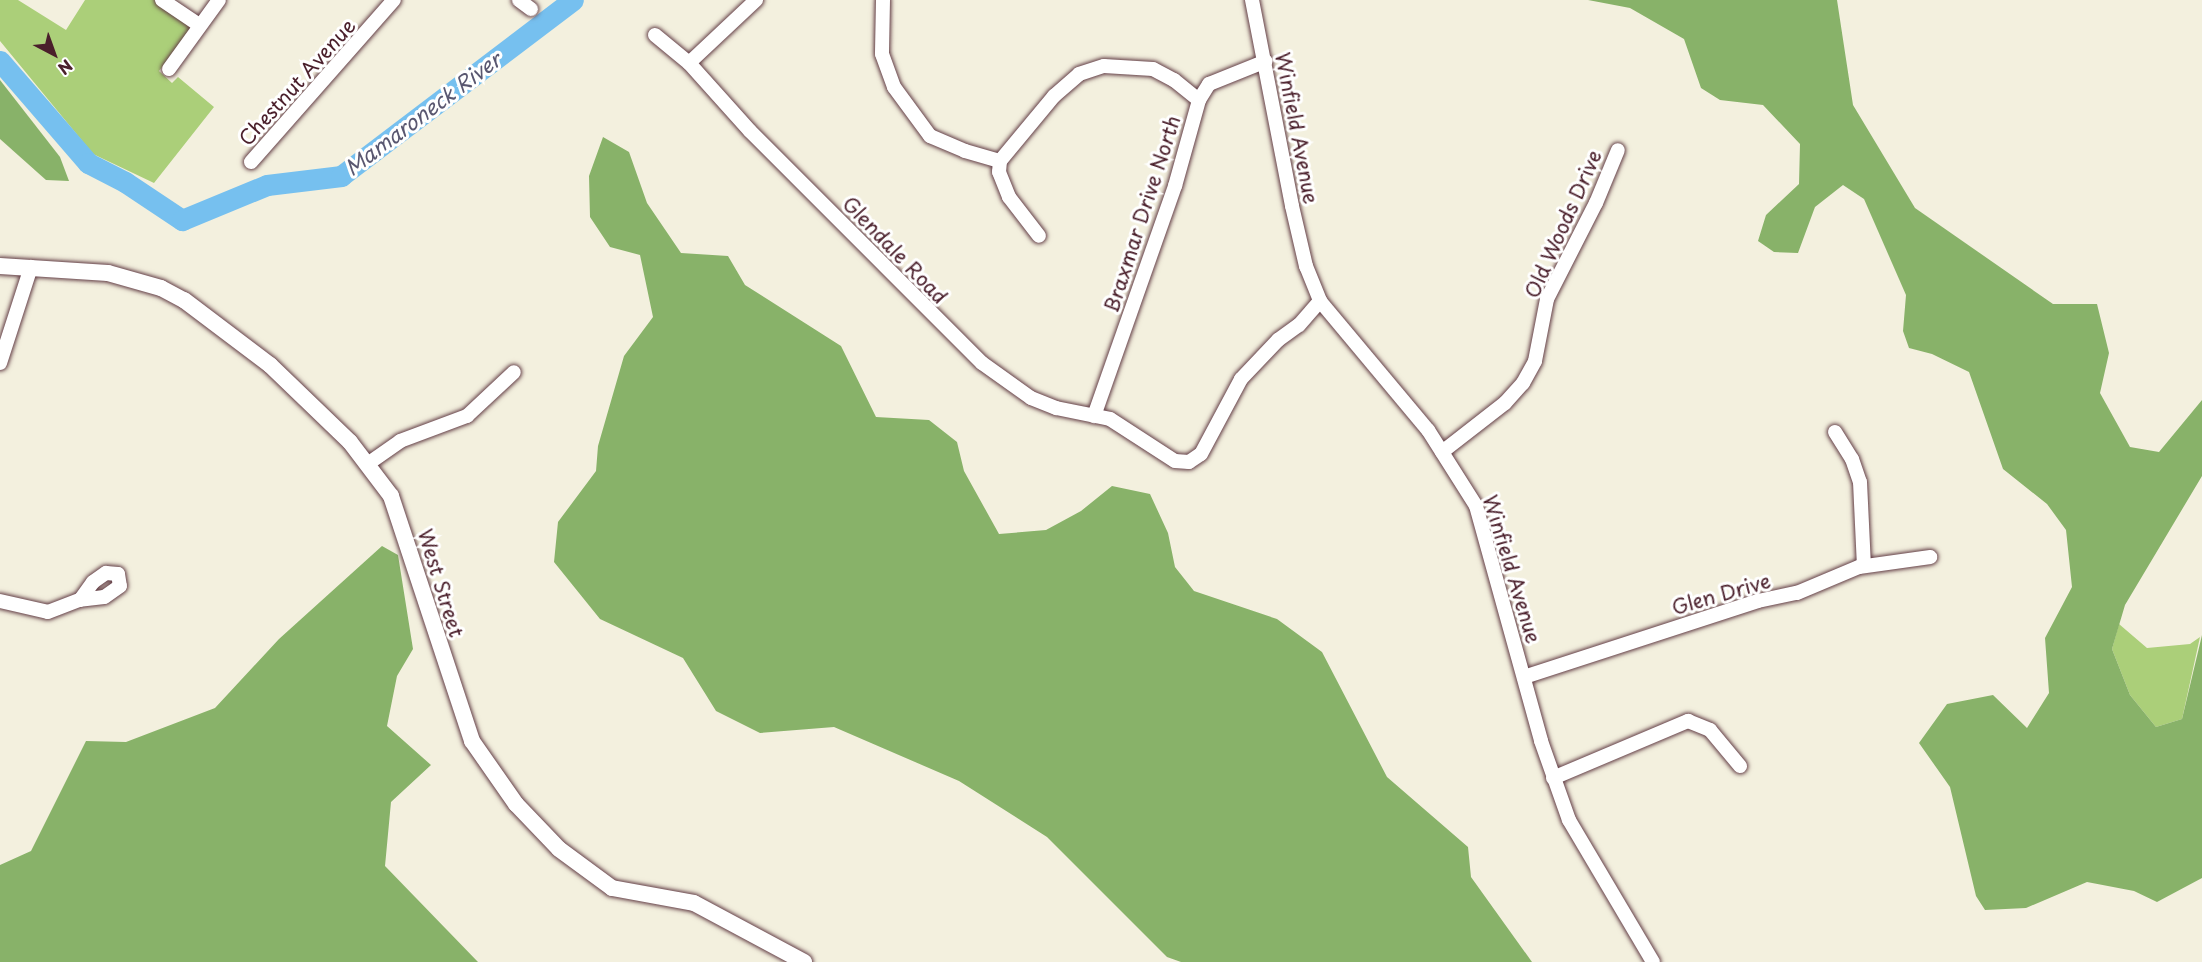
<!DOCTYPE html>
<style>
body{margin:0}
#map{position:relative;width:2202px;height:962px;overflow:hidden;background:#f3f0de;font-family:"Playpen Sans",sans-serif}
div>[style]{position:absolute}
.green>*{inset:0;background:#abcf79}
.forest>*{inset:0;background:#88b269}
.river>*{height:21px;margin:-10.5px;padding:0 10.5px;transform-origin:10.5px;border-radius:10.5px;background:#76c0ef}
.roads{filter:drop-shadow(0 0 2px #633e46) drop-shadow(0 0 2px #633e46)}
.minor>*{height:14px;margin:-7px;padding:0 7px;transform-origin:7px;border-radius:7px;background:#fff}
.tertiary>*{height:16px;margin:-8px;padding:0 8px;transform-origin:8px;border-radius:8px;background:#fff}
span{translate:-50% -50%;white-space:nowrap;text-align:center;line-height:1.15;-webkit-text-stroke:6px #fff;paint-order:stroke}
.street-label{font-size:20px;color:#4a1f2b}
.water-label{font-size:21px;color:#595770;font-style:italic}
.north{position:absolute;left:24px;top:24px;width:60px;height:60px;-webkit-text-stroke:4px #fff;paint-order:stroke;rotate:139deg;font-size:16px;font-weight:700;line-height:24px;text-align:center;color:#4a1f2b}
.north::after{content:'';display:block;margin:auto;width:21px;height:27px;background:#4a1f2b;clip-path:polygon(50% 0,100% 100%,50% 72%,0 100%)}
</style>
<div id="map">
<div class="green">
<i style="clip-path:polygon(0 0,18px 0,66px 30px,85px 0,154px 0,193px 26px,159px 71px,172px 83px,178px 77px,214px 107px,154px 183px,93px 154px,0 41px)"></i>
<i style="clip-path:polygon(2119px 624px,2147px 648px,2190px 644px,2200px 637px,2182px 719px,2156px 727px,2130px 695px,2112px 649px)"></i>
</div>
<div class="forest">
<i style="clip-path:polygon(1588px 0,1837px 0,1853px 105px,1915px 208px,2053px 304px,2097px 304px,2109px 353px,2100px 393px,2130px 447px,2159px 452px,2202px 400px,2202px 476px,2125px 605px,2112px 649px,2130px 695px,2156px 727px,2182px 719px,2202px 635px,2202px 878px,2157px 902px,2134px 891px,2087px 882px,2026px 908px,1985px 910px,1976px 896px,1950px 787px,1919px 743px,1947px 704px,1993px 695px,2027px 728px,2049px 693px,2045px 638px,2072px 587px,2066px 530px,2047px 504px,2003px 469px,1969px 372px,1932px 354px,1909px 348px,1903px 331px,1906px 295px,1864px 199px,1843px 185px,1815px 207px,1798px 253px,1774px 252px,1758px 241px,1766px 215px,1799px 184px,1800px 144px,1763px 105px,1720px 100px,1701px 88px,1684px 39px,1630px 8px)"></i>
<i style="clip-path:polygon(0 80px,60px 157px,69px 181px,46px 180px,0 139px)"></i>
<i style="clip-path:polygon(603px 137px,629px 152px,647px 203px,681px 253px,728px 256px,745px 285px,841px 346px,876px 417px,929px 420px,957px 442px,964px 471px,999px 534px,1046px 530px,1081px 511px,1112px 486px,1150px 494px,1168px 533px,1175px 567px,1194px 591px,1277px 619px,1322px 652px,1387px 777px,1468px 847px,1471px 877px,1532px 962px,1181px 962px,1167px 957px,1047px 837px,959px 781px,834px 727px,760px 733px,716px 711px,683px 658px,600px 619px,554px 562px,558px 522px,596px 471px,598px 446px,624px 356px,653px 317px,640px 255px,610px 247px,590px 217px,589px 176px)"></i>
<i style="clip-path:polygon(382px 546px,398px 555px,413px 649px,397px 676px,387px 726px,431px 765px,391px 802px,385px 866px,478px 962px,0 962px,0 865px,31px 851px,86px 741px,126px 742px,215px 708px,279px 639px)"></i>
</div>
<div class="river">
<i style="left:0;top:61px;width:135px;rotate:49.2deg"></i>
<i style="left:88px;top:163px;width:42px;rotate:27.2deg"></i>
<i style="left:125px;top:182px;width:69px;rotate:33.7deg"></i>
<i style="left:182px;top:220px;width:92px;rotate:-22.4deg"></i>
<i style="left:267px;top:185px;width:75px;rotate:-6.9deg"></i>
<i style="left:341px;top:176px;width:291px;rotate:-37.2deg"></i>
</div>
<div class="roads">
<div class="minor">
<i style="left:162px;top:0;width:45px;rotate:34deg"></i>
<i style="left:519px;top:0;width:15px;rotate:37deg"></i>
<i style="left:883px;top:0;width:54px;rotate:91.1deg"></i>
<i style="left:882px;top:54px;width:35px;rotate:70deg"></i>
<i style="left:894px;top:87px;width:61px;rotate:53.7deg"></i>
<i style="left:930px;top:136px;width:38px;rotate:23deg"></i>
<i style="left:965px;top:151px;width:36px;rotate:16deg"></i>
<i style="left:1000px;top:161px;width:85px;rotate:-50.3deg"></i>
<i style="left:1054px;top:96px;width:33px;rotate:-41deg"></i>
<i style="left:1079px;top:74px;width:26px;rotate:-18deg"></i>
<i style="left:1104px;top:66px;width:49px;rotate:3.5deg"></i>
<i style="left:1153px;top:69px;width:24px;rotate:28deg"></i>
<i style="left:1174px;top:80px;width:32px;rotate:39deg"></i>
<i style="left:1252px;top:0;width:210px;rotate:79deg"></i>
<i style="left:1292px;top:206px;width:62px;rotate:76.9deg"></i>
<i style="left:1306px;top:266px;width:38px;rotate:68deg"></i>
<i style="left:1320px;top:301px;width:168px;rotate:50.1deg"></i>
<i style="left:1428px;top:430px;width:90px;rotate:57.7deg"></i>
<i style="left:1476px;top:506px;width:244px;rotate:74.5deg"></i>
<i style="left:1541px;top:741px;width:84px;rotate:70.5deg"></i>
<i style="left:1569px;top:820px;width:165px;rotate:59.4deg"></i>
<i style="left:655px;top:35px;width:44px;rotate:39.5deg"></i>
<i style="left:689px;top:63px;width:91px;rotate:48.1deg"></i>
<i style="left:750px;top:131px;width:328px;rotate:45deg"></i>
<i style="left:982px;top:363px;width:60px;rotate:35.5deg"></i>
<i style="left:1031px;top:398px;width:27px;rotate:22deg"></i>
<i style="left:1056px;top:408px;width:55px;rotate:11.5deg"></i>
<i style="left:1110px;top:419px;width:77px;rotate:32.9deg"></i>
<i style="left:1175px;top:461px;width:14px;rotate:4deg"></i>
<i style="left:1189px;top:462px;width:14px;rotate:-34deg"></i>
<i style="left:1201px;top:454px;width:85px;rotate:-61.9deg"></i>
<i style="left:1241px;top:379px;width:54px;rotate:-46.5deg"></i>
<i style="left:1278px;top:340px;width:26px;rotate:-36deg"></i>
<i style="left:1299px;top:325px;width:32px;rotate:-49deg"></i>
<i style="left:689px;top:63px;width:92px;rotate:-43.2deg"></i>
<i style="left:169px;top:69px;width:85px;rotate:-54.1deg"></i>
<i style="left:1000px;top:161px;width:11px;rotate:95deg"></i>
<i style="left:999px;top:172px;width:27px;rotate:68deg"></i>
<i style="left:1009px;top:197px;width:49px;rotate:52.4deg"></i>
<i style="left:251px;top:162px;width:216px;rotate:-48.6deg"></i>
<i style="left:0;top:363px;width:101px;rotate:-72.1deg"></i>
<i style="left:1094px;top:416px;width:244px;rotate:-70.6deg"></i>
<i style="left:1175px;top:186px;width:89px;rotate:-74.4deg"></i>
<i style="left:1199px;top:100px;width:19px;rotate:-58deg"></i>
<i style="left:1209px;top:84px;width:61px;rotate:-22deg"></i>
<i style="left:1835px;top:432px;width:32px;rotate:58deg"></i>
<i style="left:1852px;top:459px;width:24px;rotate:71deg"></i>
<i style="left:1860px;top:482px;width:84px;rotate:87.3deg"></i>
<i style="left:1442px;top:452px;width:80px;rotate:-37.9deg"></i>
<i style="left:1505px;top:403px;width:27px;rotate:-48deg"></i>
<i style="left:1523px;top:383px;width:25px;rotate:-61deg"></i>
<i style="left:1535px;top:361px;width:63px;rotate:-79deg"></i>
<i style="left:1547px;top:299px;width:108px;rotate:-63deg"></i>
<i style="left:1596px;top:203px;width:57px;rotate:-67.5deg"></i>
<i style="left:369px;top:463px;width:38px;rotate:-35deg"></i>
<i style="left:400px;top:441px;width:72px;rotate:-20.5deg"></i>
<i style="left:467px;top:416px;width:64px;rotate:-43.1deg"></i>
<i style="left:106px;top:573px;width:12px;rotate:5deg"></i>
<i style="left:118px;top:574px;width:12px;rotate:81deg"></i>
<i style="left:120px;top:586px;width:19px;rotate:145deg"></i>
<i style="left:104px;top:597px;width:24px;rotate:173deg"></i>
<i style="left:80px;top:600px;width:22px;rotate:-54deg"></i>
<i style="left:93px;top:582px;width:16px;rotate:-35deg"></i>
<i style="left:0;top:601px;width:49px;rotate:12.9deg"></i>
<i style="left:48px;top:612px;width:34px;rotate:-21deg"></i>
<i style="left:1524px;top:677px;width:246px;rotate:-18deg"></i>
<i style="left:1758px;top:601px;width:40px;rotate:-12deg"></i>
<i style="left:1797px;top:593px;width:67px;rotate:-22.8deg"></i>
<i style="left:1859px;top:567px;width:72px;rotate:-8deg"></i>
<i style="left:1553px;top:778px;width:147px;rotate:-22.9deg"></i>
<i style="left:1688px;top:721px;width:24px;rotate:22deg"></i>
<i style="left:1710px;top:730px;width:47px;rotate:50.2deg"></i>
</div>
<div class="tertiary">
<i style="left:0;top:266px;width:108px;rotate:3.7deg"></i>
<i style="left:108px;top:273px;width:55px;rotate:15.8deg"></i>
<i style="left:161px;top:288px;width:26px;rotate:28deg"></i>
<i style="left:184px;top:300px;width:108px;rotate:37.1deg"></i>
<i style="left:270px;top:365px;width:111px;rotate:43.9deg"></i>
<i style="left:350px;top:442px;width:68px;rotate:52.8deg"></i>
<i style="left:391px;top:496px;width:258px;rotate:71.7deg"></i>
<i style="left:472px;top:741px;width:77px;rotate:55.1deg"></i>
<i style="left:516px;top:804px;width:62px;rotate:46.3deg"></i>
<i style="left:559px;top:849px;width:66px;rotate:36.3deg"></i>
<i style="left:612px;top:888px;width:83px;rotate:10.4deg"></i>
<i style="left:694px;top:903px;width:125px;rotate:28.2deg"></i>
</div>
</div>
<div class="street-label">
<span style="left:297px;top:82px;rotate:-48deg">Chestnut Avenue</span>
<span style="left:1297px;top:128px;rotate:79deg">Winfield Avenue</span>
<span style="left:1142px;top:214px;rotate:-72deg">Braxmar Drive North</span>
<span style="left:1563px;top:224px;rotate:-66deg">Old Woods Drive</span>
<span style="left:895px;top:250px;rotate:46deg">Glendale Road</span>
<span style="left:1512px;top:569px;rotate:73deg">Winfield Avenue</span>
<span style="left:441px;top:583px;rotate:73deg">West Street</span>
<span style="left:1721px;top:594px;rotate:-16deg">Glen Drive</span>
</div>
<div class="water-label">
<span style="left:422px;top:113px;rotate:-37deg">Mamaroneck River</span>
</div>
<div class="north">N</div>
</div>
